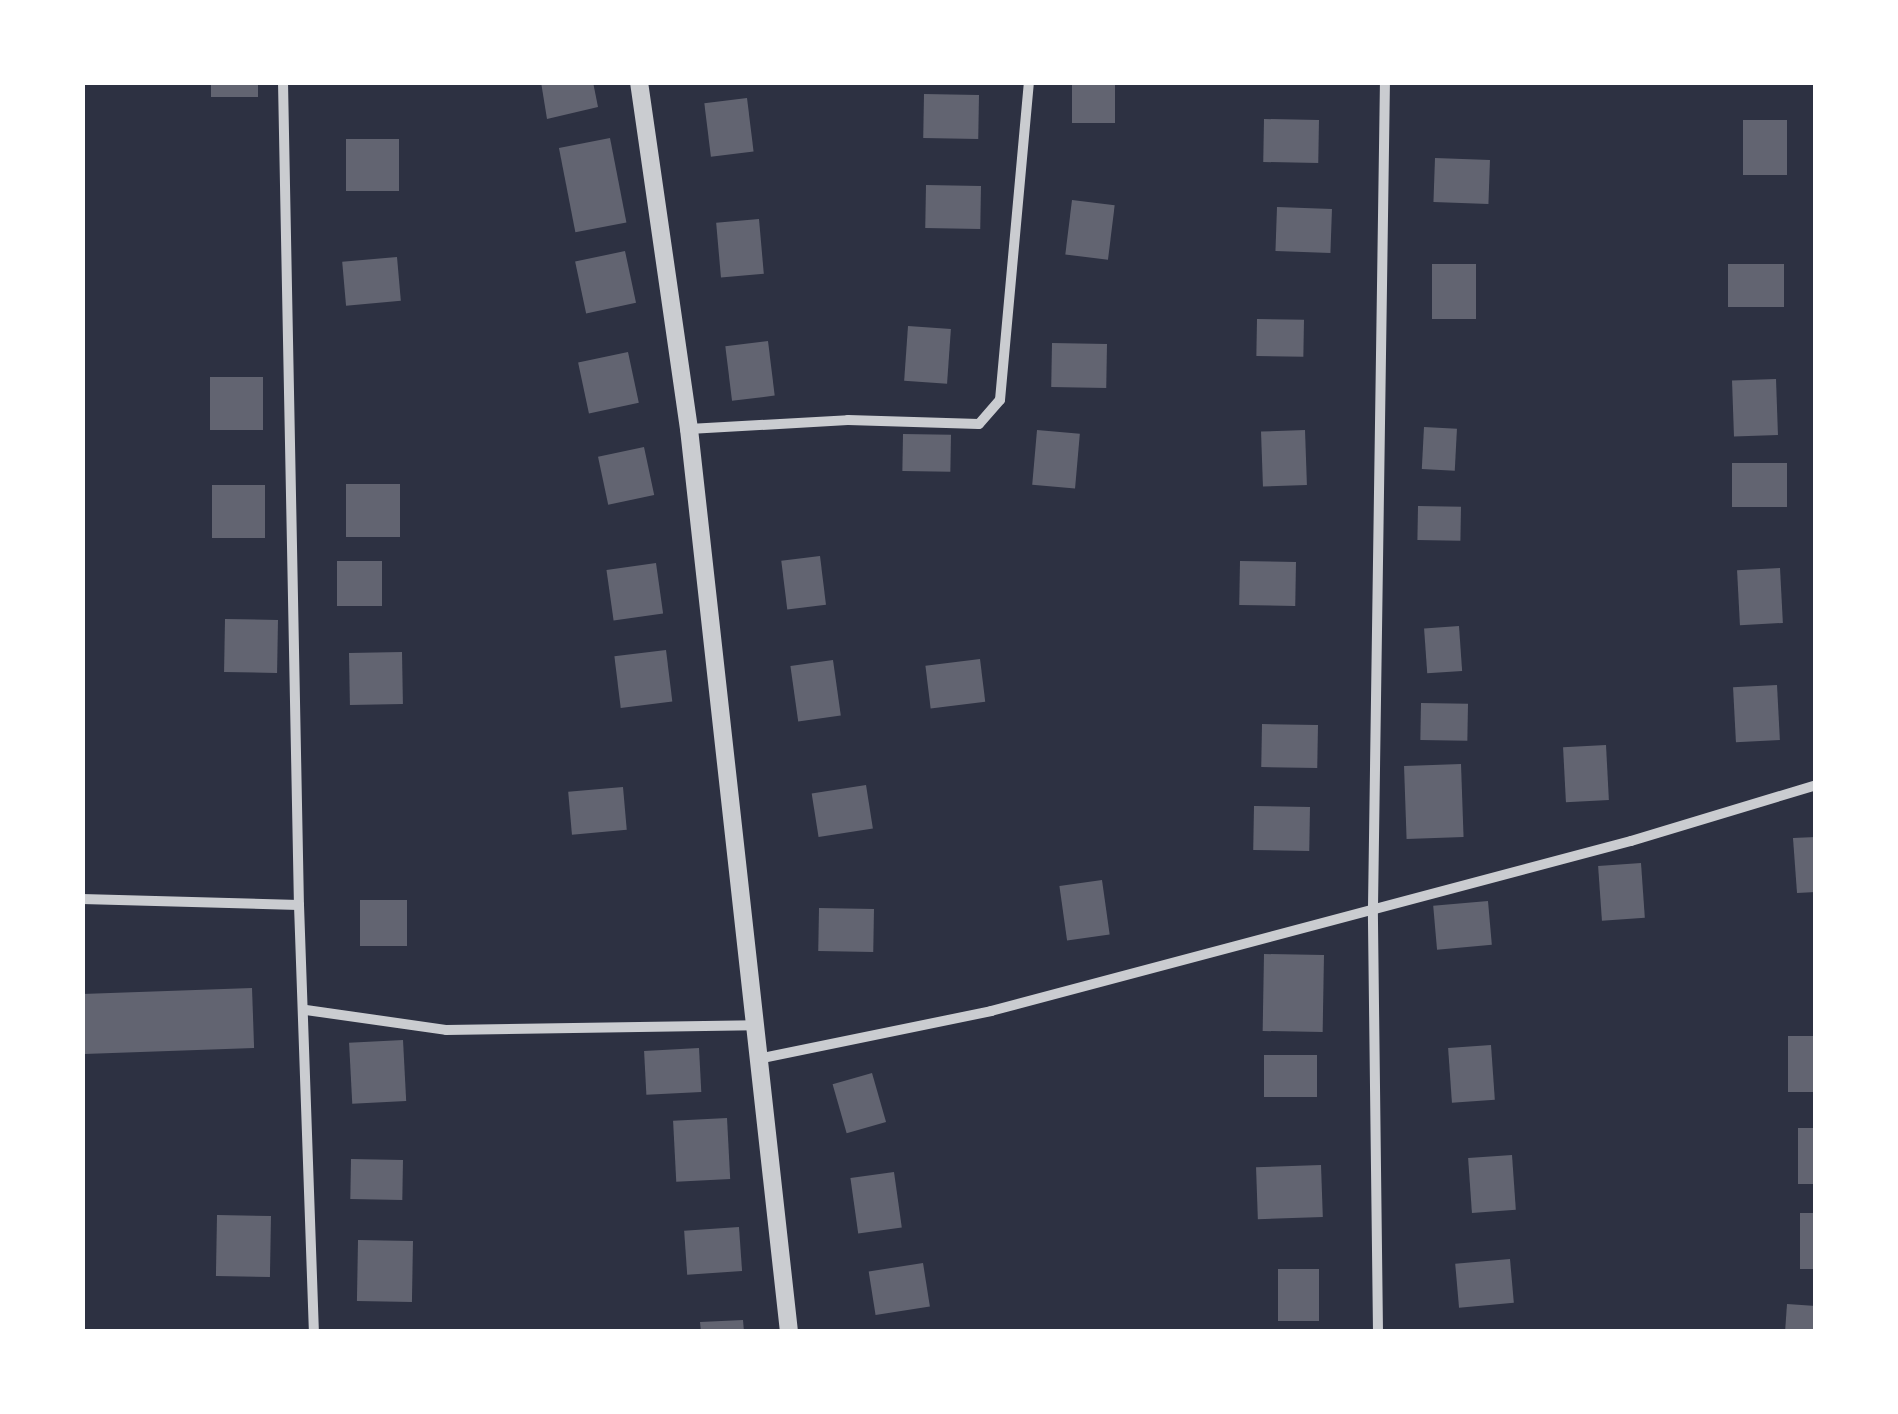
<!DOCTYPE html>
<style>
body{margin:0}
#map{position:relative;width:1898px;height:1414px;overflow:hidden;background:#2d3142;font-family:"Alegreya Sans",sans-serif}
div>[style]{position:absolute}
.building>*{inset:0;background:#626471;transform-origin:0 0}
.minor>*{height:10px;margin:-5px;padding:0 5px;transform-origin:5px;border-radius:5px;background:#caccd0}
.tertiary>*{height:18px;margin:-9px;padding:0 9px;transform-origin:9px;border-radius:9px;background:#caccd0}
span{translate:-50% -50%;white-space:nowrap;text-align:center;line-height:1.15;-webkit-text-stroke:8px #fff;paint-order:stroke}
.frame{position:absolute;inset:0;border:85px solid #fff;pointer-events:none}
</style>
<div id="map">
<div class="building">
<i style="left:211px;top:82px;width:47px;height:15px"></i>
<i style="clip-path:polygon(541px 82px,593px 82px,598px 107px,547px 119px)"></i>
<i style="left:1072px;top:82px;width:43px;height:41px"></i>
<i style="left:924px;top:94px;width:55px;height:44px;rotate:1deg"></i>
<i style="left:747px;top:98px;width:54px;height:43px;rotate:83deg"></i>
<i style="left:1264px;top:119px;width:55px;height:43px;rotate:1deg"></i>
<i style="left:1743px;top:120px;width:44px;height:55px"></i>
<i style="left:610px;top:138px;width:86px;height:52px;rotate:79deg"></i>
<i style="left:346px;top:139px;width:53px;height:52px"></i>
<i style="left:1435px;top:158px;width:55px;height:44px;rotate:2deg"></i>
<i style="left:926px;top:185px;width:55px;height:43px;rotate:1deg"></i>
<i style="left:1072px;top:200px;width:43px;height:55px;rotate:7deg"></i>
<i style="left:1277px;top:207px;width:55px;height:44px;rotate:2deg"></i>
<i style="left:759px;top:219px;width:55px;height:43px;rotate:85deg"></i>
<i style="left:625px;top:251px;width:53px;height:51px;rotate:78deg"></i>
<i style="left:397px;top:257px;width:44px;height:55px;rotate:85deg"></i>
<i style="left:1432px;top:264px;width:44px;height:55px"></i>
<i style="left:1728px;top:264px;width:56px;height:43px"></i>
<i style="left:1257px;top:319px;width:47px;height:37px;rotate:1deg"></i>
<i style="left:908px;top:326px;width:43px;height:55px;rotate:4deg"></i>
<i style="left:768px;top:341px;width:55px;height:43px;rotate:83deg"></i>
<i style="left:1052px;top:343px;width:55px;height:44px;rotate:1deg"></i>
<i style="left:628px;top:352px;width:52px;height:51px;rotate:78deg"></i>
<i style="left:210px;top:377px;width:53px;height:53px"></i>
<i style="left:1776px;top:379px;width:56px;height:44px;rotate:88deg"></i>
<i style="left:1424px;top:427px;width:33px;height:42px;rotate:3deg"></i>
<i style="left:1037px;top:430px;width:43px;height:55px;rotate:5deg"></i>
<i style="left:1305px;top:430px;width:55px;height:44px;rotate:88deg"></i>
<i style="left:903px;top:434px;width:48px;height:37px;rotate:1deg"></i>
<i style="left:644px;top:447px;width:49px;height:47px;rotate:78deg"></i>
<i style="left:1787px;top:463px;width:44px;height:55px;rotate:90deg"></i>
<i style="left:400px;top:484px;width:53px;height:54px;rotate:90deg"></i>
<i style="left:212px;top:485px;width:53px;height:53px"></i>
<i style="left:1418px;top:506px;width:43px;height:34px;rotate:1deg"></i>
<i style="left:820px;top:556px;width:49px;height:39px;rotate:83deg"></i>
<i style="left:337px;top:561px;width:45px;height:45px"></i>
<i style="left:1240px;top:561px;width:56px;height:44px;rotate:1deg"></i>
<i style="left:656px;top:563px;width:51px;height:50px;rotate:82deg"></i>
<i style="left:1780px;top:568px;width:55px;height:43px;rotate:87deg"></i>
<i style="left:225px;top:619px;width:53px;height:53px;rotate:1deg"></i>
<i style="left:1459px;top:626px;width:45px;height:35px;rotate:86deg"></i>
<i style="left:666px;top:650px;width:52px;height:52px;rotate:83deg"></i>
<i style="left:402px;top:652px;width:52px;height:53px;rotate:89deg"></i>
<i style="left:980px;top:659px;width:43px;height:55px;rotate:83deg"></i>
<i style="left:833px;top:660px;width:56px;height:43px;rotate:82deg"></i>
<i style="left:1777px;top:685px;width:55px;height:44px;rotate:87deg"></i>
<i style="left:1421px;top:703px;width:47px;height:37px;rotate:1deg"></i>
<i style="left:1262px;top:724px;width:56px;height:43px;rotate:1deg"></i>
<i style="left:1606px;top:745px;width:55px;height:43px;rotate:87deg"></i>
<i style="left:1461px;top:764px;width:73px;height:57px;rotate:88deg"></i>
<i style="left:866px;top:785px;width:44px;height:55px;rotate:81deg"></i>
<i style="left:623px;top:787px;width:43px;height:55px;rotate:85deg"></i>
<i style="left:1254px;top:806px;width:56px;height:44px;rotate:1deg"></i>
<i style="clip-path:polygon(1816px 837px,1816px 892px,1797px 893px,1793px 838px)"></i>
<i style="left:1641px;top:863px;width:55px;height:43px;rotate:86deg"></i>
<i style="left:1102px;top:880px;width:55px;height:43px;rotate:82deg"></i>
<i style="left:360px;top:900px;width:47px;height:46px"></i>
<i style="left:1488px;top:901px;width:44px;height:55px;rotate:85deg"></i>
<i style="left:819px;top:908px;width:55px;height:43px;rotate:1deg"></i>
<i style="left:1264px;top:954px;width:60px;height:77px;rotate:1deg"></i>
<i style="left:252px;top:988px;width:60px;height:170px;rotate:88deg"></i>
<i style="left:1788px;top:1036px;width:28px;height:56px"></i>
<i style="left:403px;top:1040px;width:61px;height:54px;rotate:87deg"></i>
<i style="left:1491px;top:1045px;width:55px;height:43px;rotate:86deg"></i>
<i style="left:699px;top:1048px;width:44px;height:55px;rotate:87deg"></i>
<i style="left:1317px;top:1055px;width:42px;height:53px;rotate:90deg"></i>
<i style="left:872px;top:1073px;width:51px;height:41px;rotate:74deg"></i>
<i style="left:727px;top:1118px;width:61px;height:54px;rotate:87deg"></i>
<i style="left:1798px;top:1128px;width:18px;height:56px"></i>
<i style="left:1512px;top:1155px;width:55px;height:44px;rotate:86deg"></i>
<i style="left:351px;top:1159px;width:52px;height:40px;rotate:1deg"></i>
<i style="left:1321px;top:1165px;width:52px;height:65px;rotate:88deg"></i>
<i style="left:894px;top:1172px;width:56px;height:44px;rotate:82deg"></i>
<i style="left:1800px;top:1213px;width:16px;height:56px"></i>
<i style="left:217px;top:1215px;width:54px;height:61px;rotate:1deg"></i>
<i style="left:739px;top:1227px;width:44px;height:55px;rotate:86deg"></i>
<i style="left:358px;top:1240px;width:55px;height:61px;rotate:1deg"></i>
<i style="left:1510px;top:1259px;width:44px;height:55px;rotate:85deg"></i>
<i style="left:923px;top:1263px;width:44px;height:55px;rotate:81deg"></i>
<i style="left:1278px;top:1269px;width:41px;height:52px"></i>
<i style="left:1787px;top:1304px;width:29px;height:28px;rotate:4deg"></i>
<i style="clip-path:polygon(743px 1320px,744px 1332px,701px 1332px,700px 1322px)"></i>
</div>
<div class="minor">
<i style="left:283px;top:82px;width:823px;rotate:88.89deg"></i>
<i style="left:299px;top:905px;width:427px;rotate:88deg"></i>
<i style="left:689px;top:429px;width:159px;rotate:-3.2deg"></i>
<i style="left:848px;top:420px;width:131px;rotate:1.7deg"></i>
<i style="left:979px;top:424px;width:32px;rotate:-49deg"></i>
<i style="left:1000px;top:400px;width:319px;rotate:-84.8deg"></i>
<i style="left:82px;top:899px;width:217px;rotate:1.6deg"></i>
<i style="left:306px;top:1010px;width:141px;rotate:8.1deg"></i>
<i style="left:446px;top:1030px;width:308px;rotate:-0.9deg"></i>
<i style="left:758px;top:1059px;width:238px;rotate:-11.6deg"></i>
<i style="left:991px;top:1011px;width:662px;rotate:-14.88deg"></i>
<i style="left:1631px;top:841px;width:193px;rotate:-16.8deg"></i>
<i style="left:1378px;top:1332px;width:425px;rotate:-90.7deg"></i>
<i style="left:1373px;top:907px;width:825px;rotate:-89.17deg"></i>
</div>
<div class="tertiary">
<i style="left:639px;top:82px;width:351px;rotate:81.8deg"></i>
<i style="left:689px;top:429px;width:909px;rotate:83.68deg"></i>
</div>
<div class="frame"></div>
</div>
